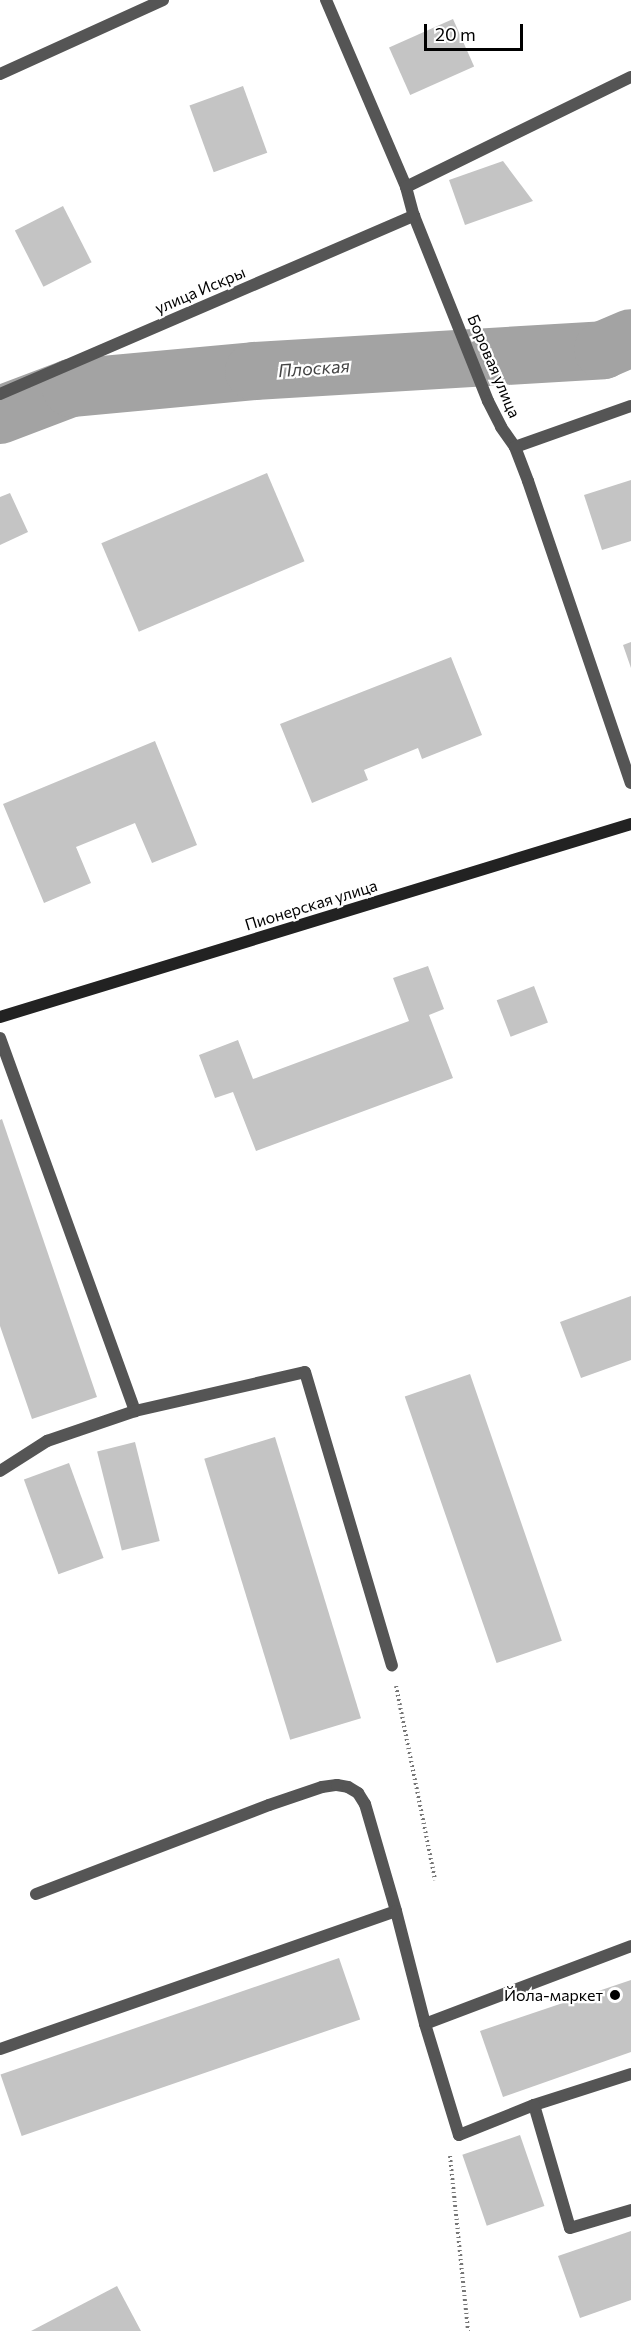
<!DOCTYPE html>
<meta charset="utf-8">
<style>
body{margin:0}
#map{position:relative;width:631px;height:2331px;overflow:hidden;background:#fff;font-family:Commissioner,sans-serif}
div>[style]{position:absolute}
.river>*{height:58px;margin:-29px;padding:0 29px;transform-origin:29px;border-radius:29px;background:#a3a3a3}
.building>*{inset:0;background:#c4c4c4;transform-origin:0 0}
.path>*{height:4px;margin-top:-2px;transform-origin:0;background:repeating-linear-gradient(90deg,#777 0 1.5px,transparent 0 4.5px)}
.lane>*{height:12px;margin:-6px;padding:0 6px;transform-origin:6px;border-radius:6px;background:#555}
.street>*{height:12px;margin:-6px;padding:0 6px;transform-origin:6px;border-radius:6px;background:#555}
.secondary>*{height:12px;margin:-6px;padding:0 6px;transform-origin:6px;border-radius:6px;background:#222}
.dots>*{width:16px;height:16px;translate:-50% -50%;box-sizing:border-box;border:3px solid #fff;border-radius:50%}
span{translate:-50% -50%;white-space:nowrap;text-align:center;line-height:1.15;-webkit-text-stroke:4.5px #fff;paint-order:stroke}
.street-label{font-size:16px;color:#000}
.poi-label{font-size:16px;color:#000}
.right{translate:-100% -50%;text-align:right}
.water-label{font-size:18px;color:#444;font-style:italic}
.scale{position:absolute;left:424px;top:24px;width:99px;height:27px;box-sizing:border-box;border:3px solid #000;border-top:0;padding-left:8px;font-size:18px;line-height:21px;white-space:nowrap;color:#000;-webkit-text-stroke:4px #fff;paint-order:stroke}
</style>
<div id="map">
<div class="river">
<i style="left:0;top:415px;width:76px;rotate:-20.8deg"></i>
<i style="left:71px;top:388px;width:184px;rotate:-5.3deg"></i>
<i style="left:254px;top:371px;width:350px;rotate:-3.4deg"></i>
<i style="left:603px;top:350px;width:30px;rotate:-23deg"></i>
</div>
<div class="building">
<i style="left:453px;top:19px;width:52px;height:70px;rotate:66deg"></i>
<i style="left:243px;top:86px;width:71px;height:57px;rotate:70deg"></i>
<i style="clip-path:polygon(503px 161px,533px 201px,465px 225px,449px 180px)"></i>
<i style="left:63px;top:206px;width:63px;height:54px;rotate:63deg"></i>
<i style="left:267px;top:473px;width:96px;height:180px;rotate:67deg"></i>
<i style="clip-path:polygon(631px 480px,631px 541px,602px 550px,584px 495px)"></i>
<i style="clip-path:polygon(10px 493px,28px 532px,0 545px,0 497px)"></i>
<i style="clip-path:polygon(631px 642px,631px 668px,623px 645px)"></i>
<i style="clip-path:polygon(451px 657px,482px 735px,422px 759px,418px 748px,364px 770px,368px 780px,312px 803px,280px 724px)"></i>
<i style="clip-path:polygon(155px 741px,197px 845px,152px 863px,135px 823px,76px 847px,91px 883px,44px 903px,3px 804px)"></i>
<i style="clip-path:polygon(428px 966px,444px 1009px,429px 1015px,453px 1078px,256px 1151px,233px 1092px,215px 1098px,199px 1055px,238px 1040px,253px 1079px,409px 1021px,393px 978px)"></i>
<i style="left:534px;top:986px;width:39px;height:40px;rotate:69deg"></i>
<i style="clip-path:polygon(2px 1119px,97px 1397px,32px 1419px,0 1326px,0 1120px)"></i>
<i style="clip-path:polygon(631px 1296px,631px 1360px,581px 1378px,560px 1322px)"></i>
<i style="left:470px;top:1374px;width:282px;height:69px;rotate:71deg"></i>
<i style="left:275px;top:1437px;width:294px;height:74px;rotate:73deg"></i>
<i style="left:135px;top:1442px;width:102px;height:39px;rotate:76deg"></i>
<i style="left:69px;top:1463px;width:101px;height:48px;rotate:70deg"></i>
<i style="left:339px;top:1958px;width:65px;height:358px;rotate:71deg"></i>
<i style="clip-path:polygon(631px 1980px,631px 2052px,503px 2097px,480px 2031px)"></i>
<i style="left:520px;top:2135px;width:75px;height:61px;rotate:71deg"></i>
<i style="clip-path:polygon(631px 2231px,631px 2300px,580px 2318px,558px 2256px)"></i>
<i style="clip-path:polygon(117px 2286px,141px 2331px,31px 2331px)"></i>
</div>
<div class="path">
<i style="left:396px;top:1686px;width:198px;rotate:78.6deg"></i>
<i style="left:450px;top:2156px;width:176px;rotate:84.1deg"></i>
</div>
<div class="lane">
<i style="left:0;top:1038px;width:397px;rotate:70.1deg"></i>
<i style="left:0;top:1471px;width:56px;rotate:-32.6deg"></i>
<i style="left:47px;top:1441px;width:93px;rotate:-18.8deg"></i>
<i style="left:135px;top:1411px;width:174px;rotate:-12.9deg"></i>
<i style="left:305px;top:1372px;width:306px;rotate:73.5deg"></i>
<i style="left:36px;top:1894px;width:249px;rotate:-20.9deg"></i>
<i style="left:269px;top:1805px;width:56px;rotate:-18.8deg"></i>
<i style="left:322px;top:1787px;width:15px;rotate:-8deg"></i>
<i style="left:337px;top:1785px;width:11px;rotate:10deg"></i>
<i style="left:348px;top:1787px;width:12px;rotate:31deg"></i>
<i style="left:358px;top:1793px;width:13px;rotate:58deg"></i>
<i style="left:365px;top:1804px;width:111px;rotate:73.8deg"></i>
<i style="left:631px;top:1946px;width:220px;rotate:159.3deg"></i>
<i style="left:425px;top:2024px;width:116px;rotate:73deg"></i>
<i style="left:459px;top:2135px;width:81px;rotate:-21.8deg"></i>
<i style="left:534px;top:2105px;width:102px;rotate:-17.7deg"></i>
<i style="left:0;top:2049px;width:419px;rotate:-19.2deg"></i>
<i style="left:396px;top:1911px;width:117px;rotate:75.6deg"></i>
<i style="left:534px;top:2105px;width:128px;rotate:73.7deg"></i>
<i style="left:570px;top:2228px;width:64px;rotate:-16.4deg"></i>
</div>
<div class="street">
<i style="left:326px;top:0;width:203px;rotate:66.8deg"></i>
<i style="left:406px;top:187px;width:30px;rotate:75deg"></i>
<i style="left:414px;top:216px;width:199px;rotate:68.2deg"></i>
<i style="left:488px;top:401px;width:29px;rotate:63deg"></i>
<i style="left:501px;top:427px;width:24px;rotate:55deg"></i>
<i style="left:515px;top:447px;width:36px;rotate:69deg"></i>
<i style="left:528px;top:481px;width:319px;rotate:71.2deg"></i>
<i style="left:0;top:74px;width:179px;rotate:-24.4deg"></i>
<i style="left:406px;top:187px;width:250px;rotate:-26.1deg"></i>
<i style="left:0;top:394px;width:451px;rotate:-23.3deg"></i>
<i style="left:515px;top:447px;width:123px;rotate:-19.5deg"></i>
</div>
<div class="secondary">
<i style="left:0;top:1017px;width:660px;rotate:-17.01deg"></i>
</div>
<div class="dots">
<i style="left:615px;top:1995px;background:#000"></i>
</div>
<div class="street-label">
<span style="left:200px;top:290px;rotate:-23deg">улица Искры</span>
<span style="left:494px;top:366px;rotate:67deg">Боровая улица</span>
<span style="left:311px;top:905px;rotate:-17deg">Пионерская улица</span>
</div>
<div class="poi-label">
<span class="right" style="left:603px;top:1995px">Йола-маркет</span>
</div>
<div class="water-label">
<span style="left:314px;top:368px;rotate:-4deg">Плоская</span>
</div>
<div class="scale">20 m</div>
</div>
